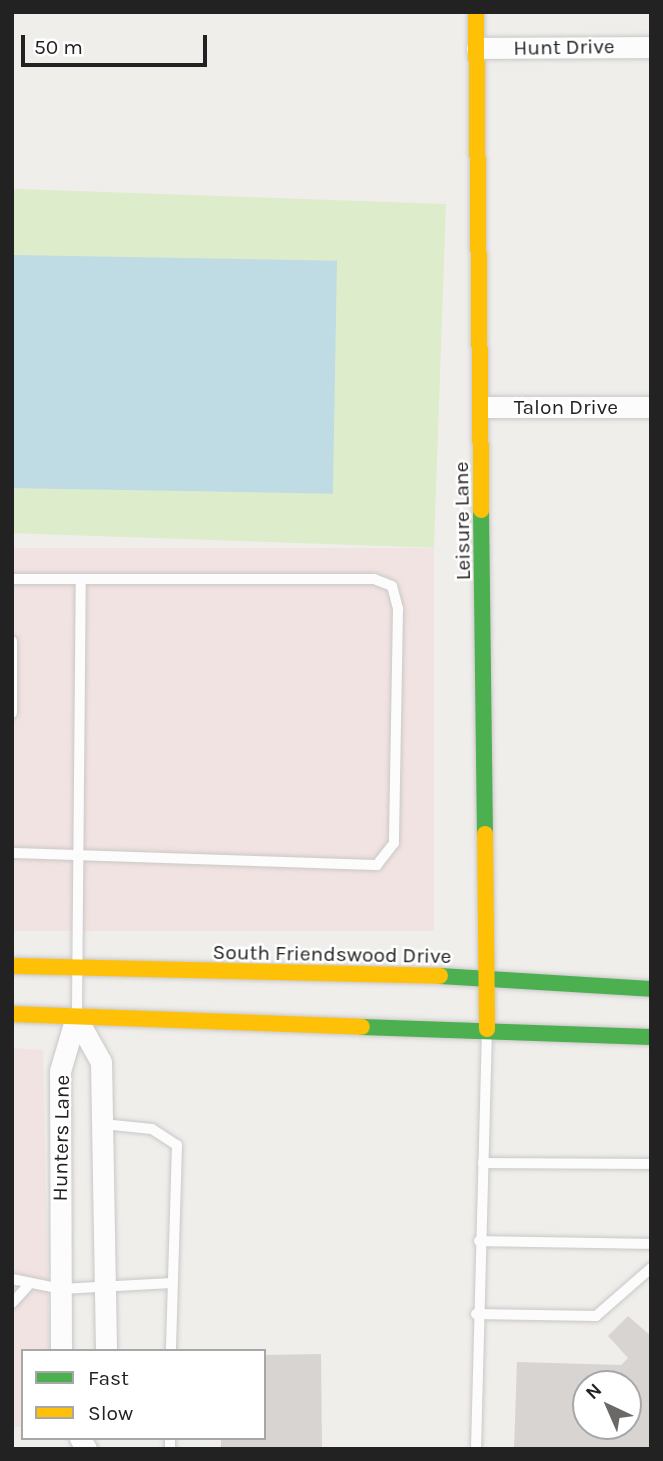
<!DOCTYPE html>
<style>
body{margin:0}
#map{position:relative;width:663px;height:1461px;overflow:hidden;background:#f0eeeb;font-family:Karla,sans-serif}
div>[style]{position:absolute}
.commercial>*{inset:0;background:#f1e3e1;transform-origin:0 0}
.grass>*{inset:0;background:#ddeccb;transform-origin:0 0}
.water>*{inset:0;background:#bfdbe3;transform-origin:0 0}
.building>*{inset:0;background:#d7d4d2}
.roads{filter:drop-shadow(0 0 2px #c9c8c7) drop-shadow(0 0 2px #c9c8c7)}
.lane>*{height:10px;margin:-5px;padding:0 5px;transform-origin:5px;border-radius:5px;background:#fdfcfc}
.street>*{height:21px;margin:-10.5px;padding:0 10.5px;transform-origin:10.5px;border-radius:10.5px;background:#fdfcfc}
.fast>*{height:16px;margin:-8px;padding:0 8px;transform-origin:8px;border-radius:8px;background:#4caf50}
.slow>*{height:16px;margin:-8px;padding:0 8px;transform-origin:8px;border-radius:8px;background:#ffc107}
span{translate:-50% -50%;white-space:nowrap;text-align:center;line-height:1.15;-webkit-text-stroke:5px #fff;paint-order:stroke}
.street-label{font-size:21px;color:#222}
.frame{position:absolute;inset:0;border:14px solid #222;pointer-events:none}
.legend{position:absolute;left:21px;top:1349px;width:245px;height:91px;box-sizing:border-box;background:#fff;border:2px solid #a7a7a7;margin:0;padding:9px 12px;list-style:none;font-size:21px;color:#222}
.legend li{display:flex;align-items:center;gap:14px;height:35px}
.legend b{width:35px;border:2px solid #a7a7a7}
.north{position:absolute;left:572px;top:1370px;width:70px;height:70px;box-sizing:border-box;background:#fff;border:2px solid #a7a7a7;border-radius:50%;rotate:316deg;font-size:19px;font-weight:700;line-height:28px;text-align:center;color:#222}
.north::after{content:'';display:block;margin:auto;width:24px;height:32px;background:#6a6968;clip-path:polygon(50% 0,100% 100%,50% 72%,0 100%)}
.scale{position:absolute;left:21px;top:35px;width:186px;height:32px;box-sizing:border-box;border:4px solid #222;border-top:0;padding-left:9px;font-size:21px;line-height:24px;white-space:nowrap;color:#222;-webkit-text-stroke:5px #fff;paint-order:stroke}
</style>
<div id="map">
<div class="commercial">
<i style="left:434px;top:548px;width:383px;height:422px;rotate:90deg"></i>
<i style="clip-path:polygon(12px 1048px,43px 1050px,49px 1351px,23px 1351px,23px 1427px,12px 1427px)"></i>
</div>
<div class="grass">
<i style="left:446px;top:204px;width:344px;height:434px;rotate:92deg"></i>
</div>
<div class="water">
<i style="left:12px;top:255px;width:325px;height:233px;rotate:1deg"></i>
</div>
<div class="building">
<i style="clip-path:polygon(evenodd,628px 1316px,651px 1336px,651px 1449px,514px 1449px,517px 1362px,621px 1365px,628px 1358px,608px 1336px,628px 1316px,586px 1384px,628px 1384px,628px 1426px,586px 1426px,586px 1384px)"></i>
<i style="clip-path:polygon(321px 1354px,322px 1449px,221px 1449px,221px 1438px,264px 1438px,264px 1355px)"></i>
</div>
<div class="roads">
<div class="lane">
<i style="left:12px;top:579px;width:362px"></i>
<i style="left:374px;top:579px;width:19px;rotate:21deg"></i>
<i style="left:392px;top:586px;width:24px;rotate:75deg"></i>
<i style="left:398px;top:609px;width:234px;rotate:91deg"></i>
<i style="left:394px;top:843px;width:28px;rotate:128deg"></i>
<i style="left:377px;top:865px;width:365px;rotate:-178.1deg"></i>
<i style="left:12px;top:641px;width:72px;rotate:90deg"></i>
<i style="left:77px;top:1010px;width:431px;rotate:-89.5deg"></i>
<i style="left:103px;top:1124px;width:49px;rotate:5.8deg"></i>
<i style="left:152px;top:1129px;width:30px;rotate:33deg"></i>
<i style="left:177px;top:1145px;width:206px;rotate:91.7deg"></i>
<i style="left:483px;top:1163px;width:168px;rotate:0.3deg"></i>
<i style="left:479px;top:1241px;width:172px;rotate:1deg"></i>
<i style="left:12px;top:1279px;width:50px;rotate:11.5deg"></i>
<i style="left:61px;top:1289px;width:111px;rotate:-3.1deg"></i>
<i style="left:12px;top:1303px;width:22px;rotate:-47deg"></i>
<i style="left:476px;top:1314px;width:120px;rotate:1deg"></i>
<i style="left:596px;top:1316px;width:73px;rotate:-41.1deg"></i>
<i style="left:170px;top:1438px;width:11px;rotate:90deg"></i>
<i style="left:476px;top:1449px;width:414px;rotate:-88.5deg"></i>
</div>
<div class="street">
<i style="left:477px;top:48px;width:174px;rotate:-0.3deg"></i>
<i style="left:482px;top:407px;width:169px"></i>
<i style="left:76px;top:1017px;width:51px;rotate:60.9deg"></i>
<i style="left:101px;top:1062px;width:289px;rotate:89deg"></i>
<i style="left:61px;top:1351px;width:280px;rotate:-90.2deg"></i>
<i style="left:60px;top:1071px;width:56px;rotate:-73.5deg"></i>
<i style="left:80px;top:1438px;width:13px;rotate:61deg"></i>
</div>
<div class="fast">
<i style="left:481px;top:510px;width:324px;rotate:89.3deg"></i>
<i style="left:440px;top:976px;width:211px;rotate:3.5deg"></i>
<i style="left:362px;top:1027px;width:289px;rotate:2deg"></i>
</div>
<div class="slow">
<i style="left:476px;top:12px;width:498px;rotate:89.4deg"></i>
<i style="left:485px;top:834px;width:195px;rotate:89.4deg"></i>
<i style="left:12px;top:966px;width:428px;rotate:1.3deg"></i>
<i style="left:12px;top:1014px;width:350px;rotate:2.1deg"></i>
</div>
</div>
<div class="street-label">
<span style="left:564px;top:47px;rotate:-1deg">Hunt Drive</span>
<span style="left:566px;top:407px">Talon Drive</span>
<span style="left:462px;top:521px;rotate:-91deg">Leisure Lane</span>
<span style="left:332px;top:954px;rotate:1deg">South Friendswood Drive</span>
<span style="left:61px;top:1138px;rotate:-89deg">Hunters Lane</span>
</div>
<div class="frame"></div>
<ul class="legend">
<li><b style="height:9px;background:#4caf50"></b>Fast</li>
<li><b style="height:9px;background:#ffc107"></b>Slow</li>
</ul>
<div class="north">N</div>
<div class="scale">50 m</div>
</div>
